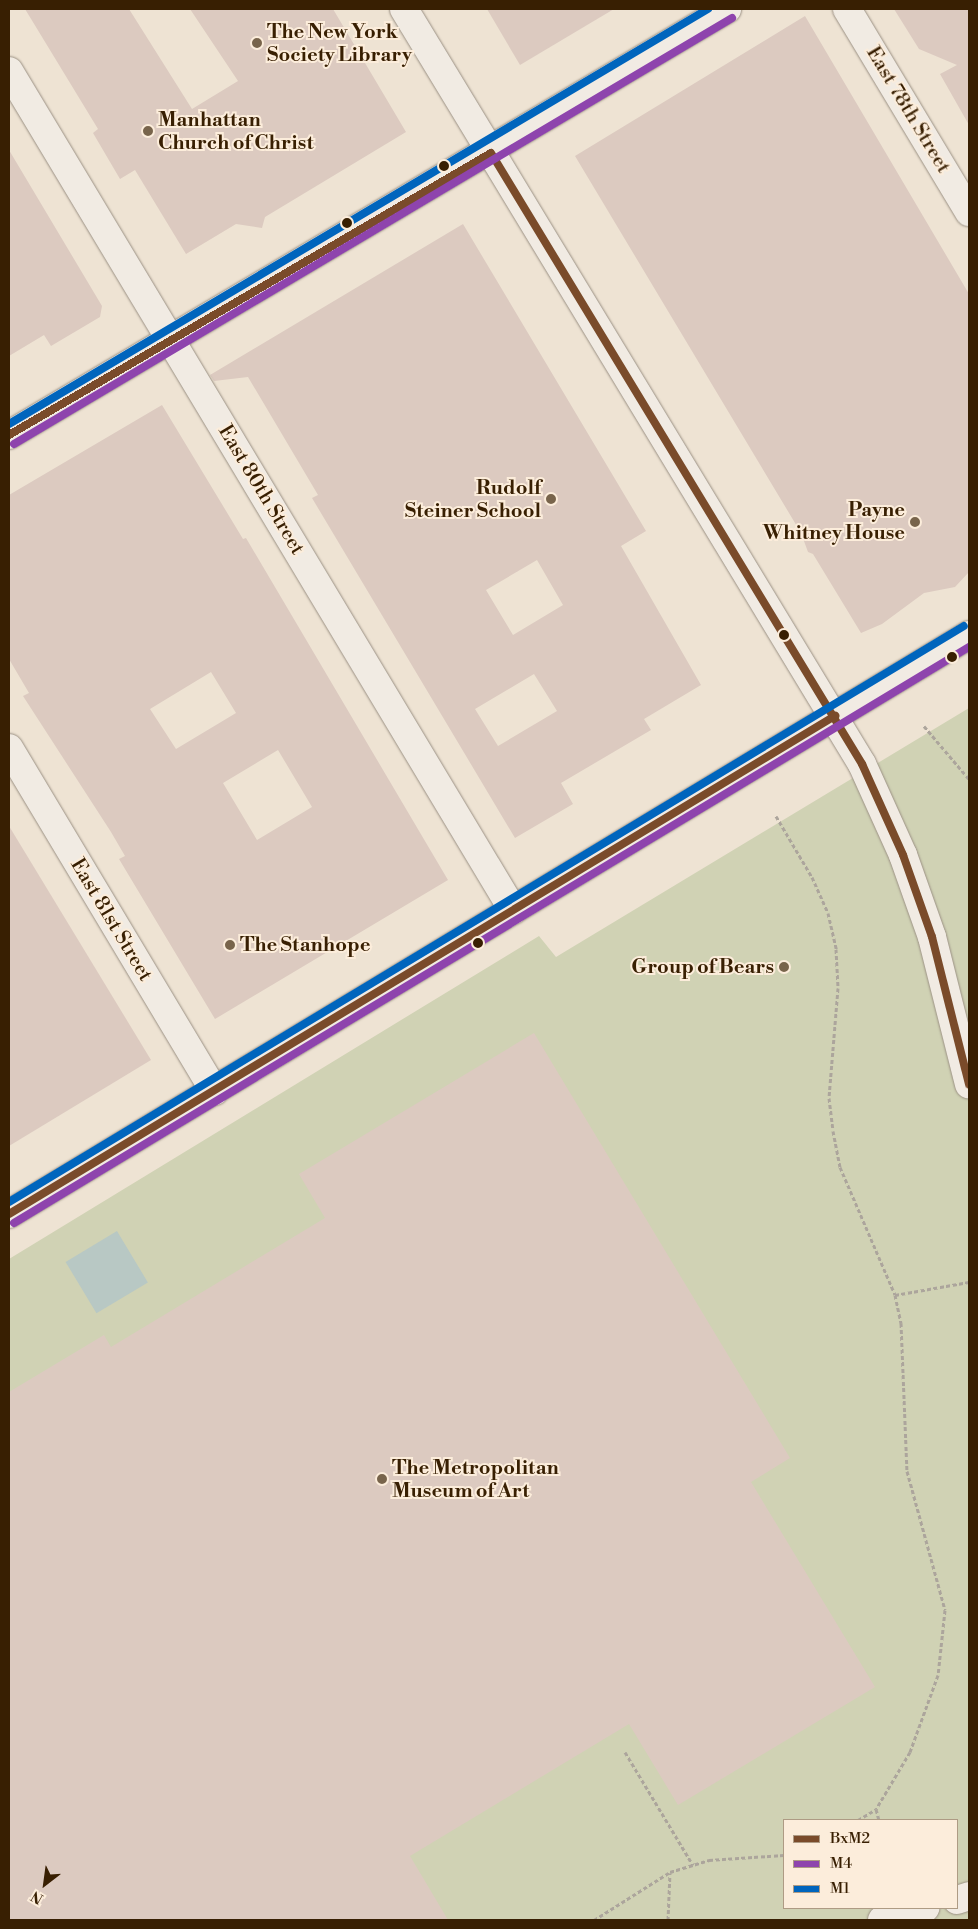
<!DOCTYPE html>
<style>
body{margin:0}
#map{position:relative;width:978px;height:1929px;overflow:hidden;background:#eee3d3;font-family:"Libre Bodoni",serif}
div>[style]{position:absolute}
.green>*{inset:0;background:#d0d2b4}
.water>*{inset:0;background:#b8c8c4;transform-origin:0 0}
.building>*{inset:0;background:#dccac0}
.path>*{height:3px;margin-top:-1.5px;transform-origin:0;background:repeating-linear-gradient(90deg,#aca59c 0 4px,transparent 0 6.5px)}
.roads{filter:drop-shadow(0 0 1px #9b9184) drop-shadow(0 0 1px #9b9184)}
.street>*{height:28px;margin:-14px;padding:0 14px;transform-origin:14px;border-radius:14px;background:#f1ebe3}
.secondary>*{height:28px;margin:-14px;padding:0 14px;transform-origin:14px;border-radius:14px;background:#f1ebe3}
.bus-1>*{height:8px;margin:-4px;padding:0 4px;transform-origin:4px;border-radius:4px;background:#7a4b2a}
.bus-2>*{height:8px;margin:-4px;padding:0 4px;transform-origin:4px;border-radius:4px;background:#8e44ad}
.bus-3>*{height:8px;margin:-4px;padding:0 4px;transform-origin:4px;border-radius:4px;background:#0065bd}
.dots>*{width:14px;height:14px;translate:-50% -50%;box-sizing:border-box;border:2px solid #fceddb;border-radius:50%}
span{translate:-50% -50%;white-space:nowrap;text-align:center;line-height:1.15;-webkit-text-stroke:4px #fceddb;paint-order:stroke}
.poi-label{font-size:20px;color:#381f02;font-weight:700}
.left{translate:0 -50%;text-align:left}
.right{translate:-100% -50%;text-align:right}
.street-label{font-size:20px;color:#381f02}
.frame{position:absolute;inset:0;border:10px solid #381f02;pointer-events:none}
.legend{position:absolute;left:783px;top:1819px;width:175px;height:90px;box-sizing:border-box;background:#fceddb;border:1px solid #ae9b84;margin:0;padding:6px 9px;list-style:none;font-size:15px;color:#381f02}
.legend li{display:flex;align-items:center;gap:10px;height:25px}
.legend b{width:25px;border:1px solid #ae9b84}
.north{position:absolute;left:20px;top:1859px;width:50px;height:50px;-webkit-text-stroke:4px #fceddb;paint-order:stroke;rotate:210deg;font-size:14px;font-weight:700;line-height:20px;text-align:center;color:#381f02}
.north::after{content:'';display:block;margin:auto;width:18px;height:22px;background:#381f02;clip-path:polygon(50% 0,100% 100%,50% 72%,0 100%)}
</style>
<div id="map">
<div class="green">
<i style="clip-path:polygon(evenodd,969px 708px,969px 1920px,9px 1920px,9px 1259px,539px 936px,556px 957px,969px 708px,784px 1820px,957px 1820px,957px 1908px,784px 1908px,784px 1820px)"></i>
</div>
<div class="water">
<i style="left:117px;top:1231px;width:60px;height:60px;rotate:59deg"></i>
</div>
<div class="building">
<i style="clip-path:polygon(25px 9px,129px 9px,192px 109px,238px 81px,190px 9px,333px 9px,406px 132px,265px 217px,262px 228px,236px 224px,186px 254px,135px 170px,120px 179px,93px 133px,98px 129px)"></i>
<i style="clip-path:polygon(487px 9px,614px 9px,520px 65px)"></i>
<i style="clip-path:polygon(894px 9px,969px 9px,969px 125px,940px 74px,957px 65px,919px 49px)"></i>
<i style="clip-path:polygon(805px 16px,969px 294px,969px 572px,955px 587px,924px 593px,882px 624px,861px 633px,813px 554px,808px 552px,801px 533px,575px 156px)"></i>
<i style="clip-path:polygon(9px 150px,102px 306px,100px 317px,51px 346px,44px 335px,9px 356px)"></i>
<i style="clip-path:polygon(evenodd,463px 224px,646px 531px,621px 546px,701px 685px,644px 719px,651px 730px,561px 783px,573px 804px,515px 838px,312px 498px,318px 495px,248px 377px,214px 381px,210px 375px,463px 224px,537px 560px,563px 605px,513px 635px,486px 590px,537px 560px,463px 224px,534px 674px,557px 711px,498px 746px,475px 709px,534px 674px)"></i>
<i style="clip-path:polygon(evenodd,162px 405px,243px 539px,246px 538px,448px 880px,215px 1019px,119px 859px,125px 856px,111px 832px,23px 696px,29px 693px,9px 659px,9px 495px,162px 405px,211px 672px,236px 713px,176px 749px,150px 709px,211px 672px,162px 405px,278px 750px,312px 807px,257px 840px,223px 783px,278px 750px)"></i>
<i style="clip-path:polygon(9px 826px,151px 1060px,9px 1146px)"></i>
<i style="clip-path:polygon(534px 1033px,790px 1458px,751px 1482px,875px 1687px,678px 1805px,629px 1724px,410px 1856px,448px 1920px,9px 1920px,9px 1392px,104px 1335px,111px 1347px,325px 1218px,299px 1174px)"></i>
</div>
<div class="path">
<i style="left:924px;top:726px;width:70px;rotate:49.7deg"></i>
<i style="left:776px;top:816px;width:71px;rotate:59.5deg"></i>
<i style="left:812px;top:877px;width:39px;rotate:66deg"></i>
<i style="left:828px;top:913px;width:37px;rotate:77deg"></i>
<i style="left:836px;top:949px;width:39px;rotate:87deg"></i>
<i style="left:838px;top:988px;width:110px;rotate:94.7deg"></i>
<i style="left:829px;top:1098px;width:33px;rotate:83deg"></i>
<i style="left:833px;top:1131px;width:37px;rotate:79deg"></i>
<i style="left:840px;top:1167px;width:139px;rotate:66.7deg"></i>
<i style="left:895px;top:1295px;width:29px;rotate:78deg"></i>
<i style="left:901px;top:1323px;width:148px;rotate:87.7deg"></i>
<i style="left:907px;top:1471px;width:144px;rotate:74.7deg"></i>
<i style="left:945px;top:1610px;width:65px;rotate:96.1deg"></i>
<i style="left:938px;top:1675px;width:82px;rotate:110deg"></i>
<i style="left:910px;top:1752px;width:66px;rotate:120.8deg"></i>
<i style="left:876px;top:1809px;width:11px;rotate:75deg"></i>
<i style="left:895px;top:1295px;width:75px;rotate:-10deg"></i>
<i style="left:625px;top:1752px;width:132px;rotate:59deg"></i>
<i style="left:858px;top:1820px;width:21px;rotate:-31deg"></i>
<i style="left:594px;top:1920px;width:90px;rotate:-32.3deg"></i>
<i style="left:670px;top:1872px;width:41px;rotate:-17.1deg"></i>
<i style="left:709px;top:1860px;width:75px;rotate:-3.8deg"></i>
<i style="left:668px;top:1920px;width:47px;rotate:-87.6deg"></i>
</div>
<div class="roads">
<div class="street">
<i style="left:847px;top:9px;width:237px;rotate:59deg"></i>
<i style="left:9px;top:71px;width:979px;rotate:59.01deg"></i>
<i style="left:9px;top:748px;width:400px;rotate:59.1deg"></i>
<i style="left:957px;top:1900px;width:13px;rotate:-18deg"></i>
<i style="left:882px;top:1920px;width:45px;rotate:-15.6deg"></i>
</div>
<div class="secondary">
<i style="left:404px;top:9px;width:883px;rotate:58.76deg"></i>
<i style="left:862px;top:764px;width:100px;rotate:65.7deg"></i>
<i style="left:903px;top:855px;width:87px;rotate:70.5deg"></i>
<i style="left:932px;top:937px;width:152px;rotate:75.9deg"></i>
<i style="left:9px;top:435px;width:835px;rotate:-30.68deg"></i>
<i style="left:9px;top:1214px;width:1121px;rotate:-31.1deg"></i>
</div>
</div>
<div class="bus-1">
<i style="left:9px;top:435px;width:558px;rotate:-30.33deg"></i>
<i style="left:491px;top:153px;width:715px;rotate:58.73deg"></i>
<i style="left:862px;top:764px;width:100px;rotate:65.7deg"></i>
<i style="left:903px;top:855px;width:87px;rotate:70.5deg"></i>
<i style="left:932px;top:937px;width:152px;rotate:75.9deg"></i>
<i style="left:9px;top:1214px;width:965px;rotate:-31.09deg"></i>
</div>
<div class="bus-2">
<i style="left:14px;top:444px;width:835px;rotate:-30.68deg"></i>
<i style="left:14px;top:1223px;width:1115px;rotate:-31.1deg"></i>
</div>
<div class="bus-3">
<i style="left:9px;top:424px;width:813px;rotate:-30.7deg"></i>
<i style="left:9px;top:1202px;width:1115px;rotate:-31.1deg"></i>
</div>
<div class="dots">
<i style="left:257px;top:43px;background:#78644b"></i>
<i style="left:148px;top:131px;background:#78644b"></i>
<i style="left:444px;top:166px;background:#381f02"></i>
<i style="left:347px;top:223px;background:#381f02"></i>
<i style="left:551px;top:499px;background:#78644b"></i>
<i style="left:915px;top:522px;background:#78644b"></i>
<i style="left:784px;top:635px;background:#381f02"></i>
<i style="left:952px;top:657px;background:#381f02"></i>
<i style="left:478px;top:943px;background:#381f02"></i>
<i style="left:230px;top:945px;background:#78644b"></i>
<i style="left:784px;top:967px;background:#78644b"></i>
<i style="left:382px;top:1479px;background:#78644b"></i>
</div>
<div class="poi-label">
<span class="left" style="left:267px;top:44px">The New York<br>Society Library</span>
<span class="left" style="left:158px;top:132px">Manhattan<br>Church of Christ</span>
<span class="right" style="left:541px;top:500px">Rudolf<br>Steiner School</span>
<span class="right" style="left:905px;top:522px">Payne<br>Whitney House</span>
<span class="left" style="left:240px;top:945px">The Stanhope</span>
<span class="right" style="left:774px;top:967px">Group of Bears</span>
<span class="left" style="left:392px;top:1480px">The Metropolitan<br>Museum of Art</span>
</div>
<div class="street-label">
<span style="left:908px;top:110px;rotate:59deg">East 78th Street</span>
<span style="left:261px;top:490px;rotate:59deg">East 80th Street</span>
<span style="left:111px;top:920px;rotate:59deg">East 81st Street</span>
</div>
<div class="frame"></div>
<ul class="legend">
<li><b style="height:6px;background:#7a4b2a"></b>BxM2</li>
<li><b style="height:6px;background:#8e44ad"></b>M4</li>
<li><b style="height:6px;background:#0065bd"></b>M1</li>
</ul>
<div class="north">N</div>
</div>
